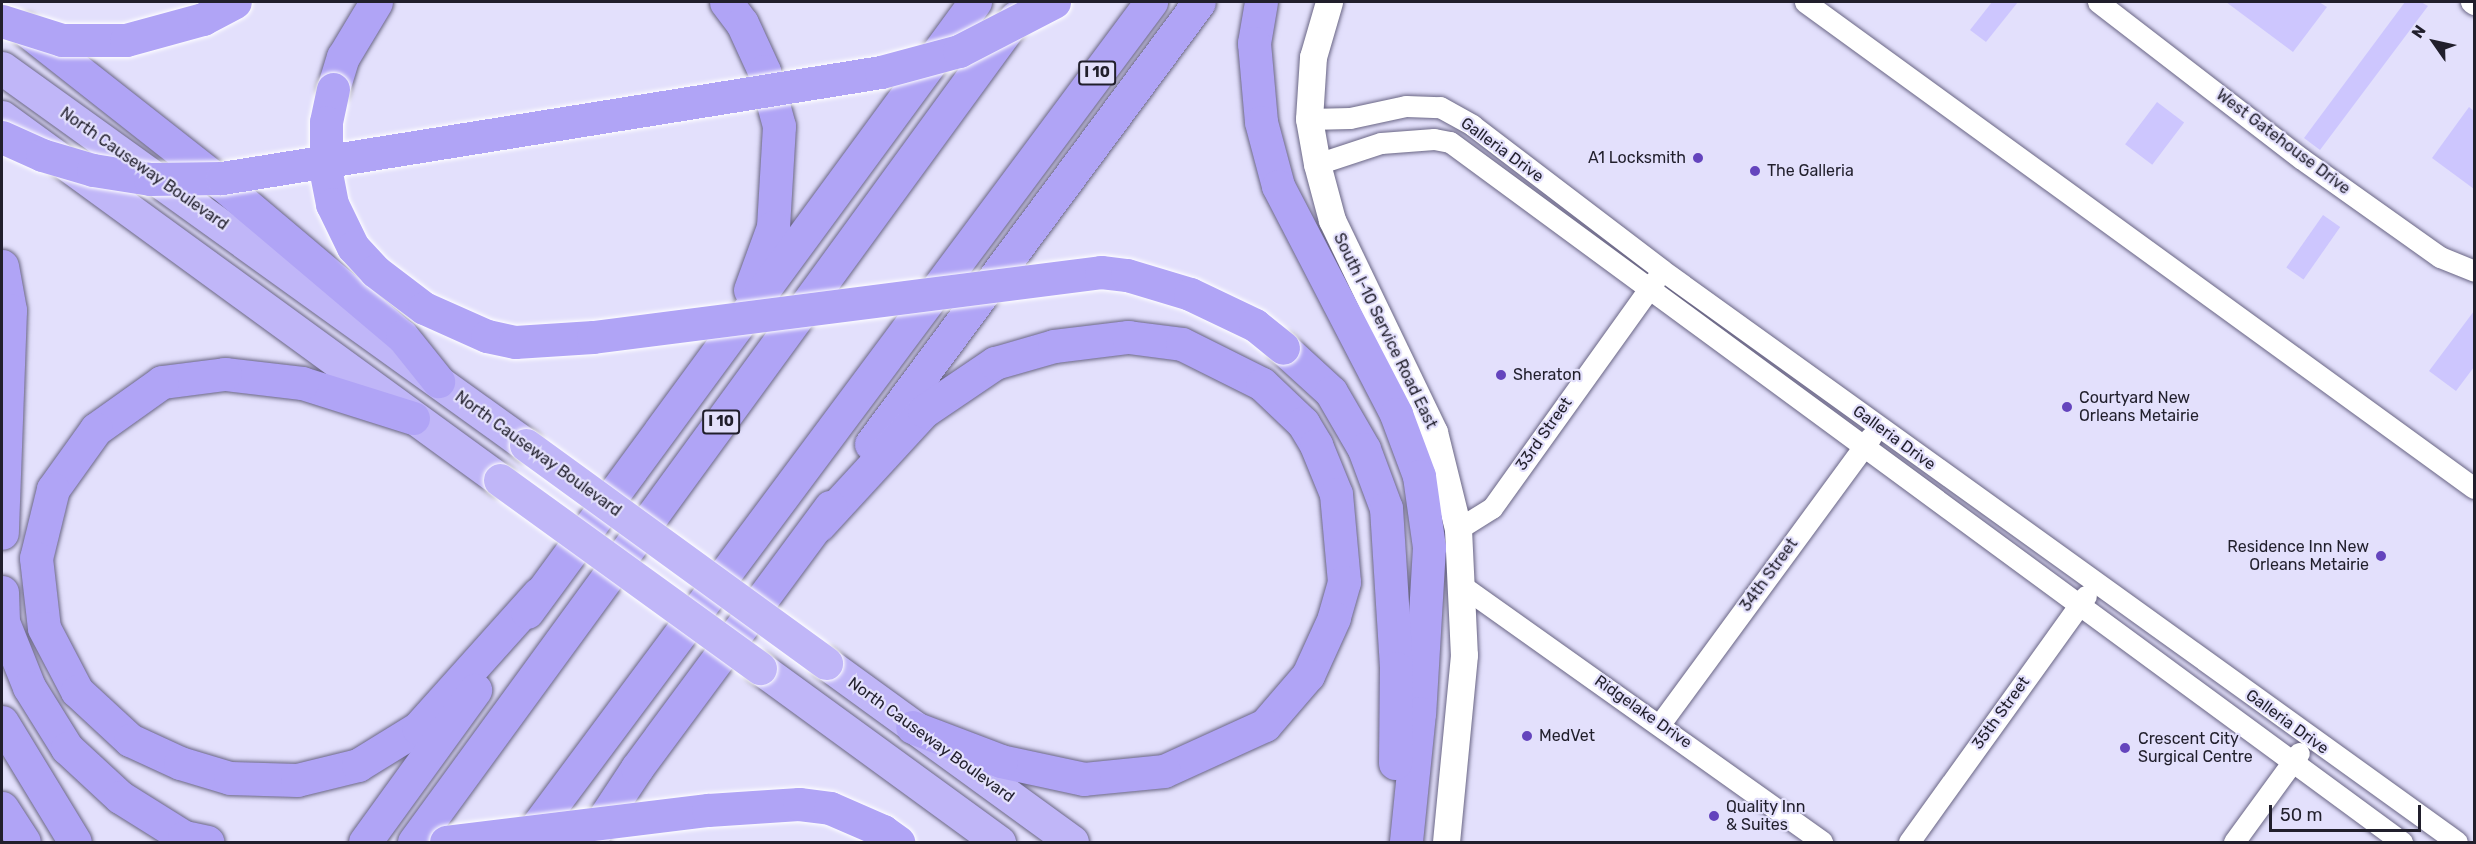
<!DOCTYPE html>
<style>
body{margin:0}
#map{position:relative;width:2476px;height:844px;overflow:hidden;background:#e3e0fc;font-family:Rubik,sans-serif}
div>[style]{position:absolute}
.green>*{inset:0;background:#cdc6fe;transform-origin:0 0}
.roads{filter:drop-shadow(0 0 2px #696584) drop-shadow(0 0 2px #696584)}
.minor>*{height:21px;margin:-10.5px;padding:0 10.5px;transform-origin:10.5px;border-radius:10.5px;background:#fff}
.tertiary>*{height:27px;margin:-13.5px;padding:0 13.5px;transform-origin:13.5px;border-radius:13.5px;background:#fff}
.trunk>*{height:33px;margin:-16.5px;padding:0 16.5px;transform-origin:16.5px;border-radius:16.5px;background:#c0b6f8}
.motorway>*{height:33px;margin:-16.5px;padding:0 16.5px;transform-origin:16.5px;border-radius:16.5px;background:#b0a4f6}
.bridges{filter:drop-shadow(0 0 2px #fff) drop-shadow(0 0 2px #fff)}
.trunk-bridge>*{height:33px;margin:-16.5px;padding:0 16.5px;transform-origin:16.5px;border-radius:16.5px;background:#c0b6f8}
.motorway-bridge>*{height:33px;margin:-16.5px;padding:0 16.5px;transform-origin:16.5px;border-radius:16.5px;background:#b0a4f6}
.dots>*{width:16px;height:16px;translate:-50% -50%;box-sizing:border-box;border:3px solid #e3e0fc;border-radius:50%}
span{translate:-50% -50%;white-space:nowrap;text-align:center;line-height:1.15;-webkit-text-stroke:4.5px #e3e0fc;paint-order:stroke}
.shield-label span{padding:2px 4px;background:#e3e0fc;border:2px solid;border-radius:4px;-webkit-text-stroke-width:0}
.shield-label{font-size:15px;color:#211f2c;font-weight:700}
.street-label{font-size:16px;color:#211f2c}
.poi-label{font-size:16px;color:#211f2c}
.right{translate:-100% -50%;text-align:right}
.left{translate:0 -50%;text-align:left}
.frame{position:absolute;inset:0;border:3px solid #211f2c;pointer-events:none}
.north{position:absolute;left:2404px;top:12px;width:60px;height:60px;-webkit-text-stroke:4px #e3e0fc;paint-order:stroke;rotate:304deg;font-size:16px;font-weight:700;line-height:24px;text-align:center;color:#211f2c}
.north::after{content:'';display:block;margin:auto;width:21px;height:27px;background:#211f2c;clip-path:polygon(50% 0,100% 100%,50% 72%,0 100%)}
.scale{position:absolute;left:2269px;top:805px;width:152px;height:27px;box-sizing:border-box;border:3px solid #211f2c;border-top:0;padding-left:8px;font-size:18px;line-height:21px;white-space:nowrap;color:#211f2c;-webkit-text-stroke:4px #e3e0fc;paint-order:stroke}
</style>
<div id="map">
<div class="green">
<i style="clip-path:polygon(1992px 2px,2018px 2px,1986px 42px,1970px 30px)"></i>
<i style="clip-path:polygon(2226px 2px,2319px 2px,2327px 7px,2293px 52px)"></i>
<i style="clip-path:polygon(2405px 2px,2421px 2px,2428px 6px,2320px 150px,2304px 138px)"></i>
<i style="left:2157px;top:102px;width:34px;height:53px;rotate:37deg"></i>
<i style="clip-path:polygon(2469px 107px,2474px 111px,2474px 189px,2432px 158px)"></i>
<i style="left:2323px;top:215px;width:21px;height:64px;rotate:35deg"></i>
<i style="clip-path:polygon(2474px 311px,2474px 367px,2456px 391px,2429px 371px)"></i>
</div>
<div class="roads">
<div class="minor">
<i style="left:1805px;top:2px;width:827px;rotate:36deg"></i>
<i style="left:2098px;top:2px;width:257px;rotate:37.6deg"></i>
<i style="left:2302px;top:159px;width:169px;rotate:35.4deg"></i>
<i style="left:2440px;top:257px;width:37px;rotate:22deg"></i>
<i style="left:2471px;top:2px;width:4px;rotate:34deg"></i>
<i style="left:1309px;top:119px;width:41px;rotate:-1.4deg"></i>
<i style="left:1350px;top:118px;width:57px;rotate:-12.1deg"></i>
<i style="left:1406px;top:106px;width:34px;rotate:2deg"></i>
<i style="left:1440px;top:107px;width:37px;rotate:29deg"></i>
<i style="left:1472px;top:125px;width:239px;rotate:37.3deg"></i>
<i style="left:1662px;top:270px;width:979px;rotate:35.73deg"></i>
<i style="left:1317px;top:164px;width:67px;rotate:-18.2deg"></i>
<i style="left:1381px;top:143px;width:53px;rotate:-4.3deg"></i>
<i style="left:1434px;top:139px;width:16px;rotate:11deg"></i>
<i style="left:1450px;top:142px;width:1182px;rotate:36.33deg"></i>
<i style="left:1458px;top:529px;width:40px;rotate:-32deg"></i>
<i style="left:1492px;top:508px;width:280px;rotate:-54.4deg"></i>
<i style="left:1461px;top:585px;width:443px;rotate:35.4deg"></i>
<i style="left:1660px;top:724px;width:356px;rotate:-53.7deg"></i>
<i style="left:1909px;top:842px;width:303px;rotate:-54.3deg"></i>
<i style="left:2234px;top:842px;width:110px;rotate:-53.9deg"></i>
</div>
<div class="tertiary">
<i style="left:1329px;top:2px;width:57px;rotate:106.2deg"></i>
<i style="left:1313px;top:57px;width:62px;rotate:93.7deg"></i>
<i style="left:1309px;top:119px;width:46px;rotate:79.9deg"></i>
<i style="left:1317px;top:164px;width:58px;rotate:75deg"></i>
<i style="left:1332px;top:220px;width:235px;rotate:64.3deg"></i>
<i style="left:1434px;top:432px;width:100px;rotate:76.1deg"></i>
<i style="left:1458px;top:529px;width:126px;rotate:87.3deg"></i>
<i style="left:1464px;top:655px;width:188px;rotate:95.5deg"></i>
</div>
<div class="trunk">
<i style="left:2px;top:68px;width:646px;rotate:35.73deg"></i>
<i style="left:2px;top:117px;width:616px;rotate:36.09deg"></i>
<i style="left:826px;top:663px;width:304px;rotate:36deg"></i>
<i style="left:760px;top:668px;width:296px;rotate:36.1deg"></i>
</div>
<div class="motorway">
<i style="left:726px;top:2px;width:26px;rotate:53deg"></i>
<i style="left:742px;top:23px;width:53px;rotate:65.4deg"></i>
<i style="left:764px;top:71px;width:57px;rotate:74.7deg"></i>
<i style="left:779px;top:126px;width:101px;rotate:93.4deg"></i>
<i style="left:773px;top:227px;width:67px;rotate:110.1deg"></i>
<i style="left:1261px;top:2px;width:42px;rotate:99.7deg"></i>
<i style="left:1254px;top:43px;width:79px;rotate:84.9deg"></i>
<i style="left:1261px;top:122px;width:66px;rotate:75.1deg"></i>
<i style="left:1278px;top:186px;width:257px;rotate:62.6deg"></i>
<i style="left:1396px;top:414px;width:66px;rotate:69.6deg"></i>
<i style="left:1419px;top:476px;width:72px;rotate:82deg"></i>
<i style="left:1429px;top:547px;width:166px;rotate:93.4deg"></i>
<i style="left:1419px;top:713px;width:130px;rotate:95.8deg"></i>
<i style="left:25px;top:29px;width:252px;rotate:38.2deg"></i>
<i style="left:223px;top:185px;width:234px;rotate:40.2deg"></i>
<i style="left:402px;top:336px;width:58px;rotate:51.3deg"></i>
<i style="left:333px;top:89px;width:34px;rotate:-73deg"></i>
<i style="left:343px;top:57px;width:64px;rotate:-59deg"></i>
<i style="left:2px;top:266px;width:45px;rotate:79.7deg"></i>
<i style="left:10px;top:310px;width:223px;rotate:92.1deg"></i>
<i style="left:1283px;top:348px;width:65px;rotate:42.5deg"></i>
<i style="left:1331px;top:392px;width:66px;rotate:59.9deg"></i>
<i style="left:1364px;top:449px;width:63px;rotate:69.6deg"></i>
<i style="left:1386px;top:508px;width:160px;rotate:86.4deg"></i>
<i style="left:1396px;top:668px;width:95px;rotate:90.6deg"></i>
<i style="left:413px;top:418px;width:116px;rotate:-162.5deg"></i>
<i style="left:302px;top:383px;width:78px;rotate:-173.3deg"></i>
<i style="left:225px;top:374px;width:64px;rotate:172.8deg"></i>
<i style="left:162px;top:382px;width:81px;rotate:144.5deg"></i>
<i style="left:96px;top:429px;width:74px;rotate:125.6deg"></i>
<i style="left:53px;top:489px;width:71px;rotate:103.8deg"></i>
<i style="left:36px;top:558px;width:70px;rotate:83.5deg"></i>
<i style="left:44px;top:628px;width:71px;rotate:62.4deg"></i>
<i style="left:77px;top:691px;width:72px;rotate:42.8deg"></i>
<i style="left:130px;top:740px;width:55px;rotate:24.7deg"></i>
<i style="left:180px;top:763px;width:52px;rotate:16.7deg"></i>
<i style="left:230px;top:778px;width:67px;rotate:1.7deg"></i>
<i style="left:297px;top:780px;width:63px;rotate:-13.8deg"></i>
<i style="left:358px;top:765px;width:70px;rotate:-31.7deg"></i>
<i style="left:418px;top:728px;width:181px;rotate:-48.1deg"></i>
<i style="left:871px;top:444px;width:550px;rotate:-53.42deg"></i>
<i style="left:819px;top:525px;width:155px;rotate:-47.4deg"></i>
<i style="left:924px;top:411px;width:86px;rotate:-34.1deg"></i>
<i style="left:995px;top:363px;width:61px;rotate:-16.1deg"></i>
<i style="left:1054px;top:346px;width:75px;rotate:-6.9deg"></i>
<i style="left:1128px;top:337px;width:54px;rotate:7.4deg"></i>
<i style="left:1182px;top:344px;width:89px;rotate:26.6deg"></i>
<i style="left:1262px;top:384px;width:57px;rotate:43.6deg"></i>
<i style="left:1303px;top:423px;width:26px;rotate:59deg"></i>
<i style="left:1316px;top:445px;width:53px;rotate:67.8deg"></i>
<i style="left:1336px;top:494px;width:88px;rotate:84.8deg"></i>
<i style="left:1344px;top:582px;width:37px;rotate:106deg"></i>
<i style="left:1334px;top:618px;width:63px;rotate:114.5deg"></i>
<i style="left:1308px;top:675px;width:66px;rotate:130.7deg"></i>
<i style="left:1265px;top:725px;width:111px;rotate:155.5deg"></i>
<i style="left:1164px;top:771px;width:80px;rotate:174.3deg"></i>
<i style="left:1084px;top:779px;width:85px;rotate:-167.8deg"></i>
<i style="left:1001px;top:761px;width:95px;rotate:-159.1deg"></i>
<i style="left:2px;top:592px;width:30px;rotate:88deg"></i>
<i style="left:3px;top:622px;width:70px;rotate:68.2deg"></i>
<i style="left:29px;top:687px;width:72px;rotate:58.1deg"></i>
<i style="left:67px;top:748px;width:72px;rotate:42.8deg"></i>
<i style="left:120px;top:797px;width:75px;rotate:32deg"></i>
<i style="left:184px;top:837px;width:24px;rotate:12deg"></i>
<i style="left:527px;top:612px;width:757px;rotate:-53.71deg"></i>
<i style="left:2px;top:722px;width:140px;rotate:58.7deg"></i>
<i style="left:2px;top:808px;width:40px;rotate:57.1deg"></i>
<i style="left:365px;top:842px;width:188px;rotate:-54.1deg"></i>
<i style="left:414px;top:842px;width:1021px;rotate:-53.88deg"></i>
<i style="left:525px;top:842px;width:1048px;rotate:-53.31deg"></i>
<i style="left:588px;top:842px;width:89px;rotate:-56.5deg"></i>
<i style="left:637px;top:768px;width:325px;rotate:-53.5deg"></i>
</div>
</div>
<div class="bridges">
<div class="trunk-bridge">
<i style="left:526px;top:445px;width:371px;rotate:36deg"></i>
<i style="left:500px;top:480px;width:321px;rotate:35.9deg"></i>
</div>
<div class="motorway-bridge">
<i style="left:2px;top:21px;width:63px;rotate:17.6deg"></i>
<i style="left:62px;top:40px;width:64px"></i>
<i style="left:126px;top:40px;width:80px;rotate:-15.3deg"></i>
<i style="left:203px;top:19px;width:36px;rotate:-28deg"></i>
<i style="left:333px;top:89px;width:34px;rotate:102deg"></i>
<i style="left:326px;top:122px;width:51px;rotate:90deg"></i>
<i style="left:326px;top:173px;width:32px;rotate:79deg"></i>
<i style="left:332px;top:204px;width:48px;rotate:64deg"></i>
<i style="left:353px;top:247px;width:33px;rotate:47deg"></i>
<i style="left:375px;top:271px;width:61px;rotate:37.1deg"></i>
<i style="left:424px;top:308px;width:69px;rotate:24deg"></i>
<i style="left:487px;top:336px;width:29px;rotate:12deg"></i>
<i style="left:515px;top:342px;width:78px;rotate:-3.7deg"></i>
<i style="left:593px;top:337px;width:512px;rotate:-7.29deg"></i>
<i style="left:1101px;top:272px;width:26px;rotate:7deg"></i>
<i style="left:1127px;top:275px;width:66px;rotate:16.8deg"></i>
<i style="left:1190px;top:294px;width:72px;rotate:25.5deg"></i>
<i style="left:1255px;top:325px;width:36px;rotate:39deg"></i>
<i style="left:2px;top:137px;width:44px;rotate:24.2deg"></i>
<i style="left:42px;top:155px;width:53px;rotate:16.4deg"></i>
<i style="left:93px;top:170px;width:58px;rotate:9deg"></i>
<i style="left:150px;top:179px;width:72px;rotate:-0.8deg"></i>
<i style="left:222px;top:178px;width:667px;rotate:-9.14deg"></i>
<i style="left:881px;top:72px;width:81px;rotate:-15.1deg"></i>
<i style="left:959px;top:51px;width:107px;rotate:-27.3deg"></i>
<i style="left:446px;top:842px;width:264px;rotate:-7deg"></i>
<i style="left:708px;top:810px;width:91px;rotate:-3.8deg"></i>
<i style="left:799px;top:804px;width:31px;rotate:7deg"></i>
<i style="left:830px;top:808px;width:58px;rotate:23.5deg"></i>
<i style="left:883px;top:831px;width:19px;rotate:36deg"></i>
</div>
</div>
<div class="dots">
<i style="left:1698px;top:158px;background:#6444bd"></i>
<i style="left:1755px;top:171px;background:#6444bd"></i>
<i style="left:1501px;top:375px;background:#6444bd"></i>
<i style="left:2067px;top:407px;background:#6444bd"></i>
<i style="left:2381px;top:556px;background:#6444bd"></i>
<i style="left:1527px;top:736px;background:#6444bd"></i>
<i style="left:2125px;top:748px;background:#6444bd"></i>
<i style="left:1714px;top:816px;background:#6444bd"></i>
</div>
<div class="shield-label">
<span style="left:1097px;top:73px">I 10</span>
<span style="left:721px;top:422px">I 10</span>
</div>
<div class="street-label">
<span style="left:2283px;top:142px;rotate:37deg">West Gatehouse Drive</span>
<span style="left:1502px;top:150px;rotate:36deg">Galleria Drive</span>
<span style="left:144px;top:169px;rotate:35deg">North Causeway Boulevard</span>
<span style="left:1385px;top:331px;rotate:64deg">South I-10 Service Road East</span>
<span style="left:1544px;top:434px;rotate:-55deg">33rd Street</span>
<span style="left:1894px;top:438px;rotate:36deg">Galleria Drive</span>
<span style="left:538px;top:454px;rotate:36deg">North Causeway Boulevard</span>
<span style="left:1769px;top:575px;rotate:-54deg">34th Street</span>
<span style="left:1643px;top:712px;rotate:35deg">Ridgelake Drive</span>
<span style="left:2001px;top:713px;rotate:-54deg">35th Street</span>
<span style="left:2287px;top:722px;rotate:36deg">Galleria Drive</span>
<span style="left:931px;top:740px;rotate:36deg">North Causeway Boulevard</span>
</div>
<div class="poi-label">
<span class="right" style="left:1686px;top:158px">A1 Locksmith</span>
<span class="left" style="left:1767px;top:171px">The Galleria</span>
<span class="left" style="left:1513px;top:375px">Sheraton</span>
<span class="left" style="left:2079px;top:407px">Courtyard New<br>Orleans Metairie</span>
<span class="right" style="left:2369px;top:556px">Residence Inn New<br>Orleans Metairie</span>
<span class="left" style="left:1539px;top:736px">MedVet</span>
<span class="left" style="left:2138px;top:748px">Crescent City<br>Surgical Centre</span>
<span class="left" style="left:1726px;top:816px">Quality Inn<br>&amp; Suites</span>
</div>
<div class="frame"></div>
<div class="north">N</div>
<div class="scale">50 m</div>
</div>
